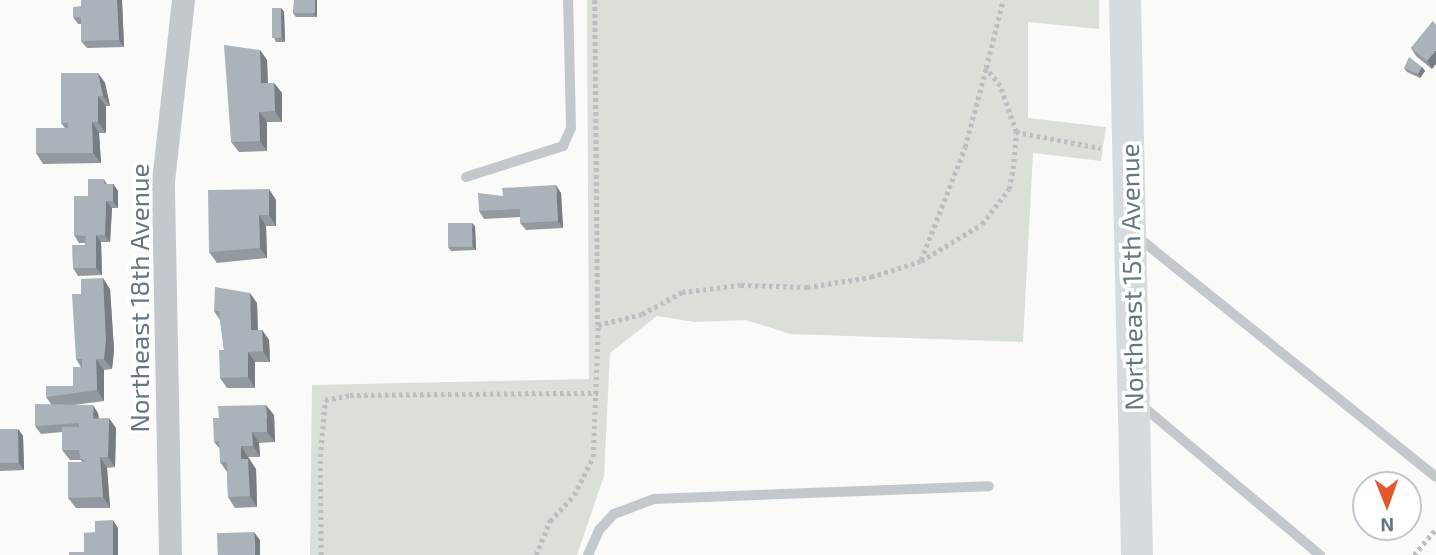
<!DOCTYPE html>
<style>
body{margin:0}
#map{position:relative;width:1436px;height:555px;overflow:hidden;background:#fafaf8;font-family:"Exo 2",sans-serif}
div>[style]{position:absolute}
.green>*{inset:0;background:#dadfd7}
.path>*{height:4.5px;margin-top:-2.25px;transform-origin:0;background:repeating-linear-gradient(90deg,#bbbfc2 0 3.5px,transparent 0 7px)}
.lane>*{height:10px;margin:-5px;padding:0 5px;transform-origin:5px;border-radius:5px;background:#c3c8cc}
.street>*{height:23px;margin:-11.5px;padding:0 11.5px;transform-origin:11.5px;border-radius:11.5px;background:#c3c8cc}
.secondary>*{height:32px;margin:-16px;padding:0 16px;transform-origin:16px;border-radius:16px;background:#d6dbdf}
.wall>*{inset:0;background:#929a9f}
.shaded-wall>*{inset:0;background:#777d82}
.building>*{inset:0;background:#aab3b9;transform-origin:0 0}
span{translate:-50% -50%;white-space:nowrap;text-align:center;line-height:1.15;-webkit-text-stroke:7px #fff;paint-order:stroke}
.street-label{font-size:26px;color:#657683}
.north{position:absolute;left:1352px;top:471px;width:70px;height:70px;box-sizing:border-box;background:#fff;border:2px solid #c1c8cd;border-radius:50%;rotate:179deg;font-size:19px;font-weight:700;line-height:28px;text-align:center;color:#657683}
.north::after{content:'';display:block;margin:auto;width:24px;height:32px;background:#e4572e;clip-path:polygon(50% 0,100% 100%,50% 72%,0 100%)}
</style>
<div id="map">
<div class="green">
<i style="clip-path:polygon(587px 0,1099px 0,1099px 29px,1028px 22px,1028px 118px,1106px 127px,1101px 161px,1033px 153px,1023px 342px,790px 334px,746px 320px,694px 322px,657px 316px,610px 353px,604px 476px,577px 555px,310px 555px,312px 385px,589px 379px)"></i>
</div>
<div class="path">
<i style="left:595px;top:0;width:325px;rotate:89.5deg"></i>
<i style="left:598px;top:325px;width:45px;rotate:-14deg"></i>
<i style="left:642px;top:314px;width:46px;rotate:-28.8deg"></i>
<i style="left:682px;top:292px;width:59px;rotate:-6.8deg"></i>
<i style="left:741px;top:285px;width:66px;rotate:1.7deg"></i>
<i style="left:807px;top:287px;width:65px;rotate:-8.9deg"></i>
<i style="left:871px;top:277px;width:52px;rotate:-17.7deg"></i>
<i style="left:921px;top:261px;width:71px;rotate:-31.2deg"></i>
<i style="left:982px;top:224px;width:44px;rotate:-52.4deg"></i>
<i style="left:1009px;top:189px;width:20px;rotate:-79deg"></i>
<i style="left:1013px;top:169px;width:37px;rotate:-85deg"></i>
<i style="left:1016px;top:132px;width:49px;rotate:-109.2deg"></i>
<i style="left:1000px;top:86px;width:23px;rotate:-128deg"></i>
<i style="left:986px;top:68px;width:70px;rotate:-76deg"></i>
<i style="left:1016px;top:132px;width:86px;rotate:10.7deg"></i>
<i style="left:921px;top:260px;width:121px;rotate:-68.7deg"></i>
<i style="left:965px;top:147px;width:82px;rotate:-75.1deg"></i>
<i style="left:321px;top:555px;width:98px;rotate:-90.6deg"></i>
<i style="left:320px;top:457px;width:57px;rotate:-85deg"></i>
<i style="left:325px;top:400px;width:25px;rotate:-11deg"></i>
<i style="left:350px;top:395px;width:248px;rotate:-0.5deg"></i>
<i style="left:536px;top:555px;width:37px;rotate:-68deg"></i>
<i style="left:550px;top:521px;width:35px;rotate:-47deg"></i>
<i style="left:574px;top:495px;width:42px;rotate:-63.4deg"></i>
<i style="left:593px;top:457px;width:132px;rotate:-87.8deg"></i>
<i style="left:1414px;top:555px;width:34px;rotate:-50deg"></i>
</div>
<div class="lane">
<i style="left:466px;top:177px;width:102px;rotate:-17.7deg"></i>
<i style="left:563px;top:146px;width:20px;rotate:-66deg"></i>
<i style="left:571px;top:128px;width:128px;rotate:-91.3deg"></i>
<i style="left:1135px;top:235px;width:386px;rotate:38.8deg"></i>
<i style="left:1140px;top:404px;width:235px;rotate:40deg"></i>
<i style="left:588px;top:555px;width:27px;rotate:-66deg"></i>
<i style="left:599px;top:530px;width:22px;rotate:-47deg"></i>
<i style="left:614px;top:514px;width:43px;rotate:-20.6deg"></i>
<i style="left:654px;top:499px;width:335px;rotate:-2.2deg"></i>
</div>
<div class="street">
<i style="left:170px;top:555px;width:374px;rotate:-91.1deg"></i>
<i style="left:163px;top:181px;width:182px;rotate:-83.7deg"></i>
</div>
<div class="secondary">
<i style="left:1125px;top:0;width:555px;rotate:88.76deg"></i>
</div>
<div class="wall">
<i style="clip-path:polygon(122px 0,124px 47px,87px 48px,81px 41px,81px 24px,78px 24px,73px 17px,81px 6px)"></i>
<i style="clip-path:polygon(294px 0,317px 0,317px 17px,296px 17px,293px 13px)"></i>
<i style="clip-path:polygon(281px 8px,284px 12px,285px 42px,276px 42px,274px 38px)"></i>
<i style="clip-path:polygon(1433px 21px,1432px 69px,1416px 56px,1411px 48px)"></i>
<i style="clip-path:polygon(260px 50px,267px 60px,268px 83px,274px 83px,282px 93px,282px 122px,267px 122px,267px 151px,239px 152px,231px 142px)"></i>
<i style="clip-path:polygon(1422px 67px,1425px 71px,1420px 78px,1407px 72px,1404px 68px)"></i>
<i style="clip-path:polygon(98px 73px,105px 83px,110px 106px,106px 106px,106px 133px,99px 133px,101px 163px,43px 164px,36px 153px,65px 128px,61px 123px)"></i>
<i style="clip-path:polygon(104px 179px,107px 184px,113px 184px,118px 191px,118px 208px,112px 208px,110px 242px,101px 242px,102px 275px,78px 276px,73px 268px,85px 245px,85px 243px,79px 243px,74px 235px,88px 196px)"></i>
<i style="clip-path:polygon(561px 193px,563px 228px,526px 230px,520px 223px,520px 217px,484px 219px,479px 211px,503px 196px)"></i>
<i style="clip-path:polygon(276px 200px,276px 226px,266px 226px,267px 258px,217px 263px,209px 252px)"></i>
<i style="clip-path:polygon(475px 226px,476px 250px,451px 251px,448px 247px)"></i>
<i style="clip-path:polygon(110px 289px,114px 350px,112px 369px,104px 370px,104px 401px,74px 405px,98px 413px,99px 418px,116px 428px,115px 467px,107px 468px,110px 508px,76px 508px,68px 498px,82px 462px,81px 460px,70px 460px,62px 450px,62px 432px,41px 434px,35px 426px,51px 404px,46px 397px,73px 386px,81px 367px,76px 359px,81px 294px)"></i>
<i style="clip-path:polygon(257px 303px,258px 330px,262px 330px,269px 340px,270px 362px,255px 362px,255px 388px,227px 388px,220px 378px,224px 350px,220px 320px,214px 311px)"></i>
<i style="clip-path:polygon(274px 415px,275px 442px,259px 443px,260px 457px,248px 457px,248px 459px,256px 469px,257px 507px,235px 508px,228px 497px,227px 472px,220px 462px,220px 449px,214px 442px)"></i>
<i style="clip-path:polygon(0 429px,18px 429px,23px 436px,24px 470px,0 471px)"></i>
</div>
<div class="shaded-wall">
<i style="clip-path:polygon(117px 0,122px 0,124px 47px,119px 40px)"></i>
<i style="clip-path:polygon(315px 0,317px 0,317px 17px,314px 14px)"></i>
<i style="clip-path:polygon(281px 8px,284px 12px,285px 42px,282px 38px)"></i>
<i style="clip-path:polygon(260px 50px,267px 60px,268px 93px,261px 83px)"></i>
<i style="clip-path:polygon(1436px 50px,1436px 64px,1432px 69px,1427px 61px)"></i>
<i style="clip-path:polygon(1422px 67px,1425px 71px,1420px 78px,1418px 74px)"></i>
<i style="clip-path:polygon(98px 73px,105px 83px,110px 106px,103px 96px)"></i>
<i style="clip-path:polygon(274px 83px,282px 93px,282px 122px,275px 111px)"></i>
<i style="clip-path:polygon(98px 96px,106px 106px,106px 133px,98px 122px)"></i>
<i style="clip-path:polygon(259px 112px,267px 122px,267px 151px,260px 141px)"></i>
<i style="clip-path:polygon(92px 122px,99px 133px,101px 163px,93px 153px)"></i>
<i style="clip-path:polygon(113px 184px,118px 191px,118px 208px,113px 201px)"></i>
<i style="clip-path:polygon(556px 185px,561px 193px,563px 228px,558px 221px)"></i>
<i style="clip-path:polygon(269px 189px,276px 200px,276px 226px,269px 215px)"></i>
<i style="clip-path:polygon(106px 201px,112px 208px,110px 242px,105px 235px)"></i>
<i style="clip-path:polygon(259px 215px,266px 226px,267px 258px,260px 248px)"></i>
<i style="clip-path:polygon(472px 223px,475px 226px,476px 250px,473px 247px)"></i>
<i style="clip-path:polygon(96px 235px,101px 242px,102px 275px,96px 268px)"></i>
<i style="clip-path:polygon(103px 278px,110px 289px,114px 350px,112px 369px,104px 359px)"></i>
<i style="clip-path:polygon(250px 293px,257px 303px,258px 340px,251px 330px)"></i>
<i style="clip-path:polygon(262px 330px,269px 340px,270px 362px,263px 351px)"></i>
<i style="clip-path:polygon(248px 352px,255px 362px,255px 388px,248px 377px)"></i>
<i style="clip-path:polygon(96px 359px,104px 370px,104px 401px,97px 390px)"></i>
<i style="clip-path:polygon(93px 405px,98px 413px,99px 429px,94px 422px)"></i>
<i style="clip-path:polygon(266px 405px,274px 415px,275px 442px,267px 432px)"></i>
<i style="clip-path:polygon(109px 418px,116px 428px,115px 467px,108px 457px)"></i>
<i style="clip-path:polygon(18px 429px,23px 436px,24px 470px,19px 463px)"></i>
<i style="clip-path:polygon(252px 432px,259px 443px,260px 457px,253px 446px)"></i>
<i style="clip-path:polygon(241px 446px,256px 469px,257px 507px,250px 496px,241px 459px)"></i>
<i style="clip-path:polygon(100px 457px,107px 468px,110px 508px,103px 497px)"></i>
<i style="clip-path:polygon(113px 520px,118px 528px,118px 555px,113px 555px)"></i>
<i style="clip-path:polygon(254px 532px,260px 540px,260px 555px,255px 555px)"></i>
</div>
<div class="building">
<i style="clip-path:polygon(81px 0,117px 0,119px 40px,81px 41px,81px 17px,73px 17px,73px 7px,81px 6px)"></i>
<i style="left:294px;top:0;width:21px;height:13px"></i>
<i style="left:272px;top:8px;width:9px;height:30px"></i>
<i style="clip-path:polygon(1433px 21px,1436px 25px,1436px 50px,1427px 61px,1411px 48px)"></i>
<i style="clip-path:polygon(224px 45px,260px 50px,261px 83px,274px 83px,275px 111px,259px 112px,260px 141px,231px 142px)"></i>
<i style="clip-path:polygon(1409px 57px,1422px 67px,1418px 74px,1404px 68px)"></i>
<i style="clip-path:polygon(61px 73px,98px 73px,103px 96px,98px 96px,98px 122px,92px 122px,93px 153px,36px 153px,36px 128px,68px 128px,68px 123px,61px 123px)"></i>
<i style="clip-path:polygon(88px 179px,104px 179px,104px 184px,113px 184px,113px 201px,106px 201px,105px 235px,96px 235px,96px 268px,73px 268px,72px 245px,85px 245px,86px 236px,74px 235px,74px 196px,88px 196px)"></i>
<i style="clip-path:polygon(556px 185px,558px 221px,520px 223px,520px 209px,479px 211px,478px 193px,503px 196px,502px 188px)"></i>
<i style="clip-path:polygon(269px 189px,269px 215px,259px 215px,260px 248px,209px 252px,208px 190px)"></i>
<i style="left:448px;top:223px;width:24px;height:24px"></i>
<i style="clip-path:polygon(103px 278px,106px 340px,104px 359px,96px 359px,97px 390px,46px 397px,46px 386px,73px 386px,73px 367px,82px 367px,82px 359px,76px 359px,72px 294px,81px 294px,81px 279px)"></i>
<i style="clip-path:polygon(215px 287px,250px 293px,251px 330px,262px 330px,263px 351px,248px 352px,248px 377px,220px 378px,219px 350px,224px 350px,219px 311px,214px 311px)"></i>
<i style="clip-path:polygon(35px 404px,93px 405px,93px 419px,79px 419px,79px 423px,35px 426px)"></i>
<i style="clip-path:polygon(266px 405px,267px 432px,252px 432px,253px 446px,241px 446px,241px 459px,248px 459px,250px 496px,228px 497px,227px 462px,220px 462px,219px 441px,214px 442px,213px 418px,219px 418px,218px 406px)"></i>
<i style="clip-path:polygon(109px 418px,108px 457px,100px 457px,103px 497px,68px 498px,68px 462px,87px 462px,80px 458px,79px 450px,62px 450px,62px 427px,79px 427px,79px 419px)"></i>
<i style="left:0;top:429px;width:18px;height:34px"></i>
<i style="clip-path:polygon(113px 520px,113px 555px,69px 555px,69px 552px,84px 552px,84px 533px,95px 532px,95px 521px)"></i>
<i style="left:254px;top:532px;width:23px;height:37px;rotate:88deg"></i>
</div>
<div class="street-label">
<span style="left:1131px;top:277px;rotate:-91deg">Northeast 15th Avenue</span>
<span style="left:139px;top:298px;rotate:-90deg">Northeast 18th Avenue</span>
</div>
<div class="north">N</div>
</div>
